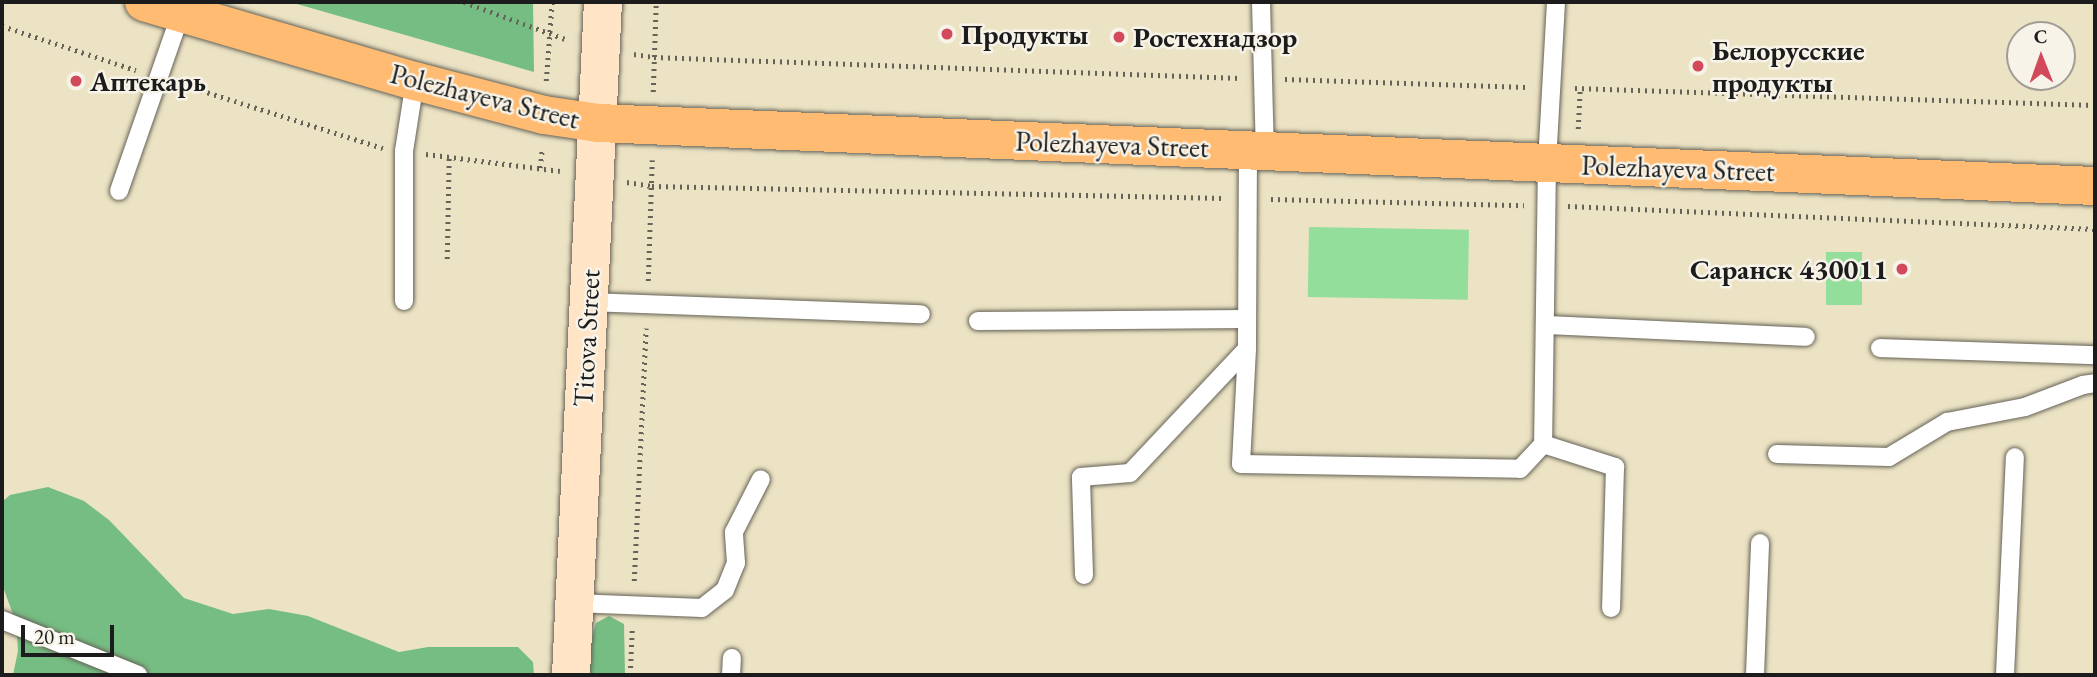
<!DOCTYPE html>
<meta charset="utf-8">
<style>
body{margin:0}
#map{position:relative;width:2097px;height:677px;overflow:hidden;background:#ece3c4;font-family:"EB Garamond",serif}
div>[style]{position:absolute}
.green>*{inset:0;background:#93de9b;transform-origin:0 0}
.forest>*{inset:0;background:#76bd83}
.path>*{height:4.5px;margin-top:-2.25px;transform-origin:0;background:repeating-linear-gradient(90deg,#656257 0 2px,transparent 0 7px)}
.roads{filter:drop-shadow(0 0 2px #656257) drop-shadow(0 0 2px #656257)}
.lane>*{height:18px;margin:-9px;padding:0 9px;transform-origin:9px;border-radius:9px;background:#fff}
.secondary>*{height:38px;margin:-19px;padding:0 19px;transform-origin:19px;border-radius:19px;background:#ffe4c6}
.primary>*{height:38px;margin:-19px;padding:0 19px;transform-origin:19px;border-radius:19px;background:#ffbb71}
.dots>*{width:19px;height:19px;translate:-50% -50%;box-sizing:border-box;border:4px solid #f7f3e8;border-radius:50%}
span{translate:-50% -50%;white-space:nowrap;text-align:center;line-height:1.15;-webkit-text-stroke:5px #f7f3e8;paint-order:stroke}
.poi-label{font-size:28px;color:#1c1c1c;font-weight:700}
.left{translate:0 -50%;text-align:left}
.right{translate:-100% -50%;text-align:right}
.street-label{font-size:28px;color:#1c1c1c}
.frame{position:absolute;inset:0;border:4px solid #1c1c1c;pointer-events:none}
.north{position:absolute;left:2006px;top:21px;width:70px;height:70px;box-sizing:border-box;background:#f7f3e8;border:2px solid #9f9d96;border-radius:50%;rotate:359deg;font-size:19px;font-weight:700;line-height:28px;text-align:center;color:#1c1c1c}
.north::after{content:'';display:block;margin:auto;width:24px;height:32px;background:#d1495b;clip-path:polygon(50% 0,100% 100%,50% 72%,0 100%)}
.scale{position:absolute;left:21px;top:625px;width:93px;height:32px;box-sizing:border-box;border:4px solid #1c1c1c;border-top:0;padding-left:9px;font-size:21px;line-height:24px;white-space:nowrap;color:#1c1c1c;-webkit-text-stroke:5px #f7f3e8;paint-order:stroke}
</style>
<div id="map">
<div class="green">
<i style="left:1309px;top:227px;width:160px;height:70px;rotate:1deg"></i>
<i style="left:1826px;top:252px;width:36px;height:53px"></i>
</div>
<div class="forest">
<i style="clip-path:polygon(290px 2px,533px 2px,534px 72px)"></i>
<i style="clip-path:polygon(48px 487px,84px 501px,109px 520px,184px 598px,233px 614px,269px 609px,308px 616px,399px 652px,428px 647px,518px 647px,533px 662px,534px 675px,13px 675px,18px 651px,16px 623px,2px 584px,2px 502px,10px 495px)"></i>
<i style="clip-path:polygon(609px 616px,624px 624px,625px 675px,589px 675px,590px 644px,596px 623px)"></i>
</div>
<div class="path">
<i style="left:464px;top:2px;width:111px;rotate:20.1deg"></i>
<i style="left:2px;top:26px;width:141px;rotate:18.2deg"></i>
<i style="left:634px;top:54px;width:20px;rotate:9deg"></i>
<i style="left:654px;top:57px;width:587px;rotate:2.05deg"></i>
<i style="left:1285px;top:79px;width:243px;rotate:1.9deg"></i>
<i style="left:546px;top:81px;width:79px;rotate:-85.7deg"></i>
<i style="left:181px;top:84px;width:212px;rotate:17.6deg"></i>
<i style="left:1575px;top:88px;width:520px;rotate:1.87deg"></i>
<i style="left:653px;top:92px;width:90px;rotate:-88.1deg"></i>
<i style="left:1578px;top:129px;width:41px;rotate:-87.2deg"></i>
<i style="left:426px;top:154px;width:135px;rotate:7.2deg"></i>
<i style="left:540px;top:168px;width:19px;rotate:-84deg"></i>
<i style="left:627px;top:182px;width:25px;rotate:9deg"></i>
<i style="left:652px;top:186px;width:572px;rotate:1.2deg"></i>
<i style="left:1271px;top:199px;width:253px;rotate:1.4deg"></i>
<i style="left:1568px;top:206px;width:528px;rotate:2.5deg"></i>
<i style="left:447px;top:259px;width:102px;rotate:-88.9deg"></i>
<i style="left:648px;top:281px;width:121px;rotate:-88.1deg"></i>
<i style="left:634px;top:581px;width:253px;rotate:-87.3deg"></i>
<i style="left:630px;top:675px;width:46px;rotate:-87.5deg"></i>
</div>
<div class="roads">
<div class="lane">
<i style="left:1261px;top:2px;width:149px;rotate:88.5deg"></i>
<i style="left:1556px;top:2px;width:161px;rotate:93.2deg"></i>
<i style="left:1547px;top:163px;width:281px;rotate:90.8deg"></i>
<i style="left:1543px;top:444px;width:76px;rotate:17.7deg"></i>
<i style="left:1615px;top:467px;width:141px;rotate:91.6deg"></i>
<i style="left:1248px;top:150px;width:199px;rotate:90.3deg"></i>
<i style="left:1247px;top:349px;width:115px;rotate:93deg"></i>
<i style="left:1241px;top:464px;width:279px;rotate:1deg"></i>
<i style="left:1520px;top:469px;width:34px;rotate:-47deg"></i>
<i style="left:119px;top:191px;width:188px;rotate:-70.8deg"></i>
<i style="left:404px;top:301px;width:150px;rotate:-90deg"></i>
<i style="left:404px;top:151px;width:71px;rotate:-81.1deg"></i>
<i style="left:588px;top:302px;width:333px;rotate:2.1deg"></i>
<i style="left:978px;top:321px;width:269px;rotate:-0.4deg"></i>
<i style="left:1545px;top:325px;width:261px;rotate:2.6deg"></i>
<i style="left:1880px;top:348px;width:215px;rotate:1.9deg"></i>
<i style="left:1777px;top:454px;width:112px;rotate:1.5deg"></i>
<i style="left:1889px;top:457px;width:68px;rotate:-31.1deg"></i>
<i style="left:1947px;top:422px;width:79px;rotate:-10.9deg"></i>
<i style="left:2025px;top:407px;width:62px;rotate:-20.8deg"></i>
<i style="left:2083px;top:385px;width:12px;rotate:-9deg"></i>
<i style="left:1084px;top:575px;width:98px;rotate:-91.8deg"></i>
<i style="left:1081px;top:477px;width:49px;rotate:-4.7deg"></i>
<i style="left:1130px;top:473px;width:170px;rotate:-46.7deg"></i>
<i style="left:574px;top:603px;width:128px;rotate:2.2deg"></i>
<i style="left:702px;top:608px;width:29px;rotate:-38deg"></i>
<i style="left:725px;top:590px;width:29px;rotate:-68deg"></i>
<i style="left:736px;top:563px;width:31px;rotate:-94deg"></i>
<i style="left:734px;top:532px;width:59px;rotate:-63deg"></i>
<i style="left:2px;top:620px;width:147px;rotate:22deg"></i>
<i style="left:731px;top:675px;width:17px;rotate:-87deg"></i>
<i style="left:1755px;top:675px;width:132px;rotate:-87.8deg"></i>
<i style="left:2005px;top:675px;width:218px;rotate:-87.4deg"></i>
</div>
<div class="secondary">
<i style="left:571px;top:675px;width:674px;rotate:-87.28deg"></i>
</div>
<div class="primary">
<i style="left:144px;top:2px;width:282px;rotate:16.3deg"></i>
<i style="left:415px;top:81px;width:133px;rotate:14.8deg"></i>
<i style="left:544px;top:115px;width:55px;rotate:8.4deg"></i>
<i style="left:598px;top:123px;width:1498px;rotate:2.41deg"></i>
</div>
</div>
<div class="dots">
<i style="left:947px;top:34px;background:#d1495b"></i>
<i style="left:1119px;top:37px;background:#d1495b"></i>
<i style="left:1698px;top:66px;background:#d1495b"></i>
<i style="left:76px;top:81px;background:#d1495b"></i>
<i style="left:1902px;top:269px;background:#d1495b"></i>
</div>
<div class="poi-label">
<span class="left" style="left:961px;top:34px">Продукты</span>
<span class="left" style="left:1133px;top:37px">Ростехнадзор</span>
<span class="left" style="left:1712px;top:66px">Белорусские<br>продукты</span>
<span class="left" style="left:90px;top:81px">Аптекарь</span>
<span class="right" style="left:1888px;top:269px">Саранск 430011</span>
</div>
<div class="street-label">
<span style="left:485px;top:96px;rotate:14deg">Polezhayeva Street</span>
<span style="left:1112px;top:144px;rotate:2deg">Polezhayeva Street</span>
<span style="left:1678px;top:168px;rotate:2deg">Polezhayeva Street</span>
<span style="left:586px;top:338px;rotate:-87deg">Titova Street</span>
</div>
<div class="frame"></div>
<div class="north">С</div>
<div class="scale">20 m</div>
</div>
